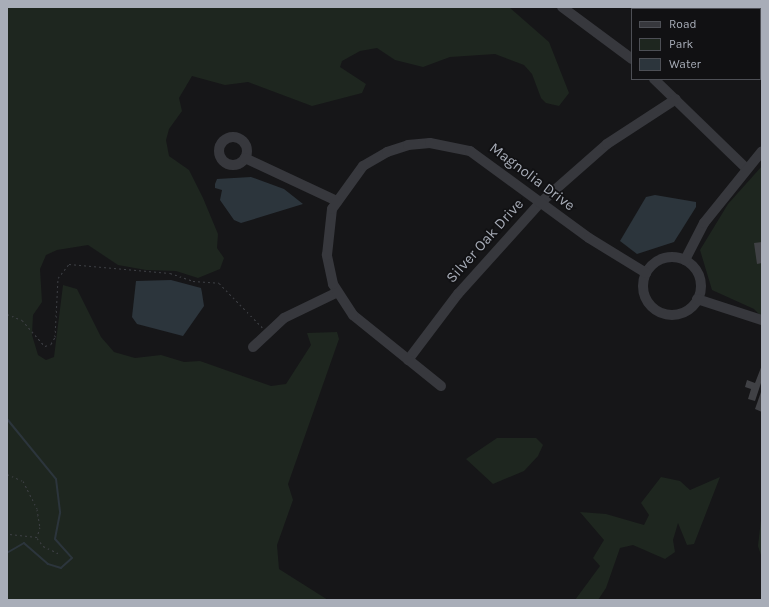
<!DOCTYPE html>
<style>
body{margin:0}
#map{position:relative;width:769px;height:607px;overflow:hidden;background:#161618;font-family:Karla,sans-serif}
div>[style]{position:absolute}
.green>*{inset:0;background:#1e261f}
.water>*{inset:0;background:#2c353c}
.stream>*{height:2px;margin:-1px;padding:0 1px;transform-origin:1px;border-radius:1px;background:#2c353c}
.building>*{inset:0;background:#404145}
.path>*{height:1px;margin-top:-0.5px;transform-origin:0;background:repeating-linear-gradient(90deg,#3d3f44 0 2px,transparent 0 5px)}
.minor>*{height:10px;margin:-5px;padding:0 5px;transform-origin:5px;border-radius:5px;background:#37383d}
.minor>.ring{margin:-5px;padding:0;box-sizing:content-box;background:none;border:10px solid #37383d;border-radius:50%}
span{translate:-50% -50%;white-space:nowrap;text-align:center;line-height:1.15;-webkit-text-stroke:3.5px #111113;paint-order:stroke}
.street-label{font-size:15px;color:#a8adb8}
.frame{position:absolute;inset:0;border:8px solid #a8adb8;pointer-events:none}
.legend{position:absolute;left:631px;top:8px;width:130px;height:72px;box-sizing:border-box;background:#111113;border:1px solid #4d4f55;margin:0;padding:5px 7px;list-style:none;font-size:12px;color:#a8adb8}
.legend li{display:flex;align-items:center;gap:8px;height:20px}
.legend b{width:20px;border:1px solid #4d4f55}
</style>
<div id="map">
<div class="green">
<i style="clip-path:polygon(7px 7px,509px 7px,549px 42px,569px 93px,559px 106px,546px 103px,541px 98px,532px 74px,524px 65px,495px 54px,450px 57px,423px 67px,395px 60px,377px 48px,360px 51px,342px 61px,340px 67px,366px 84px,362px 93px,312px 106px,248px 82px,225px 85px,192px 76px,179px 98px,182px 111px,169px 129px,166px 140px,169px 156px,189px 170px,203px 198px,218px 234px,217px 248px,224px 258px,220px 269px,198px 278px,176px 271px,146px 270px,118px 265px,88px 245px,57px 250px,46px 255px,40px 269px,42px 302px,33px 315px,32px 335px,38px 355px,46px 360px,54px 357px,63px 285px,77px 289px,101px 337px,114px 352px,135px 358px,161px 355px,184px 362px,200px 361px,271px 386px,286px 384px,311px 345px,307px 333px,337px 332px,339px 339px,288px 484px,293px 500px,277px 545px,279px 569px,328px 600px,7px 600px)"></i>
<i style="clip-path:polygon(762px 166px,762px 317px,754px 309px,712px 290px,700px 250px,728px 204px)"></i>
<i style="clip-path:polygon(497px 438px,536px 438px,543px 445px,538px 456px,524px 471px,493px 484px,466px 459px)"></i>
<i style="clip-path:polygon(661px 477px,680px 481px,690px 490px,720px 477px,694px 544px,687px 545px,678px 523px,673px 540px,675px 552px,665px 559px,633px 545px,620px 548px,606px 588px,598px 600px,575px 600px,600px 566px,593px 558px,604px 540px,580px 512px,606px 514px,644px 525px,649px 515px,641px 503px)"></i>
<i style="clip-path:polygon(762px 511px,762px 558px,758px 546px)"></i>
</div>
<div class="water">
<i style="clip-path:polygon(251px 177px,284px 189px,303px 204px,241px 223px,234px 220px,220px 200px,222px 190px,215px 188px,215px 184px,217px 179px)"></i>
<i style="clip-path:polygon(655px 195px,696px 202px,696px 207px,674px 242px,637px 254px,620px 241px,646px 197px)"></i>
<i style="clip-path:polygon(171px 280px,201px 288px,202px 293px,204px 306px,183px 336px,137px 324px,132px 317px,136px 281px)"></i>
</div>
<div class="stream">
<i style="left:7px;top:419px;width:77px;rotate:50.8deg"></i>
<i style="left:56px;top:479px;width:34px;rotate:83deg"></i>
<i style="left:60px;top:513px;width:26px;rotate:101deg"></i>
<i style="left:55px;top:539px;width:25px;rotate:48deg"></i>
<i style="left:72px;top:558px;width:15px;rotate:138deg"></i>
<i style="left:61px;top:568px;width:14px;rotate:-163deg"></i>
<i style="left:48px;top:564px;width:32px;rotate:-139deg"></i>
<i style="left:24px;top:543px;width:20px;rotate:150deg"></i>
</div>
<div class="building">
<i style="clip-path:polygon(762px 242px,762px 263px,757px 264px,754px 243px)"></i>
<i style="clip-path:polygon(762px 365px,762px 380px,755px 401px,748px 399px,751px 389px,745px 387px,747px 380px,755px 383px)"></i>
<i style="clip-path:polygon(761px 392px,762px 392px,762px 412px,755px 409px)"></i>
</div>
<div class="path">
<i style="left:7px;top:314px;width:16px;rotate:22deg"></i>
<i style="left:22px;top:320px;width:35px;rotate:49deg"></i>
<i style="left:45px;top:346px;width:6px;rotate:-18deg"></i>
<i style="left:51px;top:344px;width:8px;rotate:-60deg"></i>
<i style="left:55px;top:337px;width:59px;rotate:-87.1deg"></i>
<i style="left:58px;top:278px;width:18px;rotate:-52deg"></i>
<i style="left:69px;top:264px;width:101px;rotate:5.1deg"></i>
<i style="left:170px;top:273px;width:24px;rotate:19deg"></i>
<i style="left:193px;top:281px;width:26px;rotate:4deg"></i>
<i style="left:219px;top:283px;width:62px;rotate:45.7deg"></i>
<i style="left:7px;top:474px;width:17px;rotate:24deg"></i>
<i style="left:23px;top:481px;width:31px;rotate:63deg"></i>
<i style="left:37px;top:509px;width:18px;rotate:81deg"></i>
<i style="left:40px;top:527px;width:10px;rotate:107deg"></i>
<i style="left:37px;top:537px;width:30px;rotate:-174deg"></i>
<i style="left:37px;top:538px;width:10px;rotate:53deg"></i>
<i style="left:43px;top:546px;width:17px;rotate:25deg"></i>
</div>
<div class="minor">
<i style="left:562px;top:7px;width:87px;rotate:36.6deg"></i>
<i style="left:654px;top:79px;width:129px;rotate:44.1deg"></i>
<i class="ring" style="left:219px;top:137px;width:18px;height:18px"></i>
<i style="left:245px;top:158px;width:102px;rotate:25.1deg"></i>
<i class="ring" style="left:643px;top:257px;width:48px;height:48px"></i>
<i style="left:685px;top:260px;width:42px;rotate:-62.8deg"></i>
<i style="left:704px;top:223px;width:92px;rotate:-51.1deg"></i>
<i style="left:697px;top:299px;width:68px;rotate:17.9deg"></i>
<i style="left:253px;top:347px;width:42px;rotate:-43.1deg"></i>
<i style="left:284px;top:318px;width:58px;rotate:-25.7deg"></i>
<i style="left:408px;top:360px;width:83px;rotate:-52.9deg"></i>
<i style="left:458px;top:294px;width:122px;rotate:-48deg"></i>
<i style="left:540px;top:203px;width:89px;rotate:-41.4deg"></i>
<i style="left:607px;top:144px;width:82px;rotate:-33.1deg"></i>
<i style="left:441px;top:386px;width:113px;rotate:-141.1deg"></i>
<i style="left:353px;top:315px;width:37px;rotate:-123deg"></i>
<i style="left:333px;top:284px;width:30px;rotate:-102deg"></i>
<i style="left:327px;top:255px;width:46px;rotate:-83.8deg"></i>
<i style="left:332px;top:209px;width:53px;rotate:-54.2deg"></i>
<i style="left:363px;top:166px;width:28px;rotate:-30deg"></i>
<i style="left:387px;top:152px;width:22px;rotate:-18deg"></i>
<i style="left:408px;top:145px;width:22px;rotate:-5deg"></i>
<i style="left:430px;top:143px;width:41px;rotate:11.3deg"></i>
<i style="left:470px;top:151px;width:147px;rotate:36.2deg"></i>
<i style="left:589px;top:238px;width:67px;rotate:31.6deg"></i>
</div>
<div class="street-label">
<span style="left:532px;top:177px;rotate:37deg">Magnolia Drive</span>
<span style="left:485px;top:241px;rotate:-48deg">Silver Oak Drive</span>
</div>
<div class="frame"></div>
<ul class="legend">
<li><b style="height:5px;background:#37383d"></b>Road</li>
<li><b style="height:11px;background:#1e261f"></b>Park</li>
<li><b style="height:11px;background:#2c353c"></b>Water</li>
</ul>
</div>
